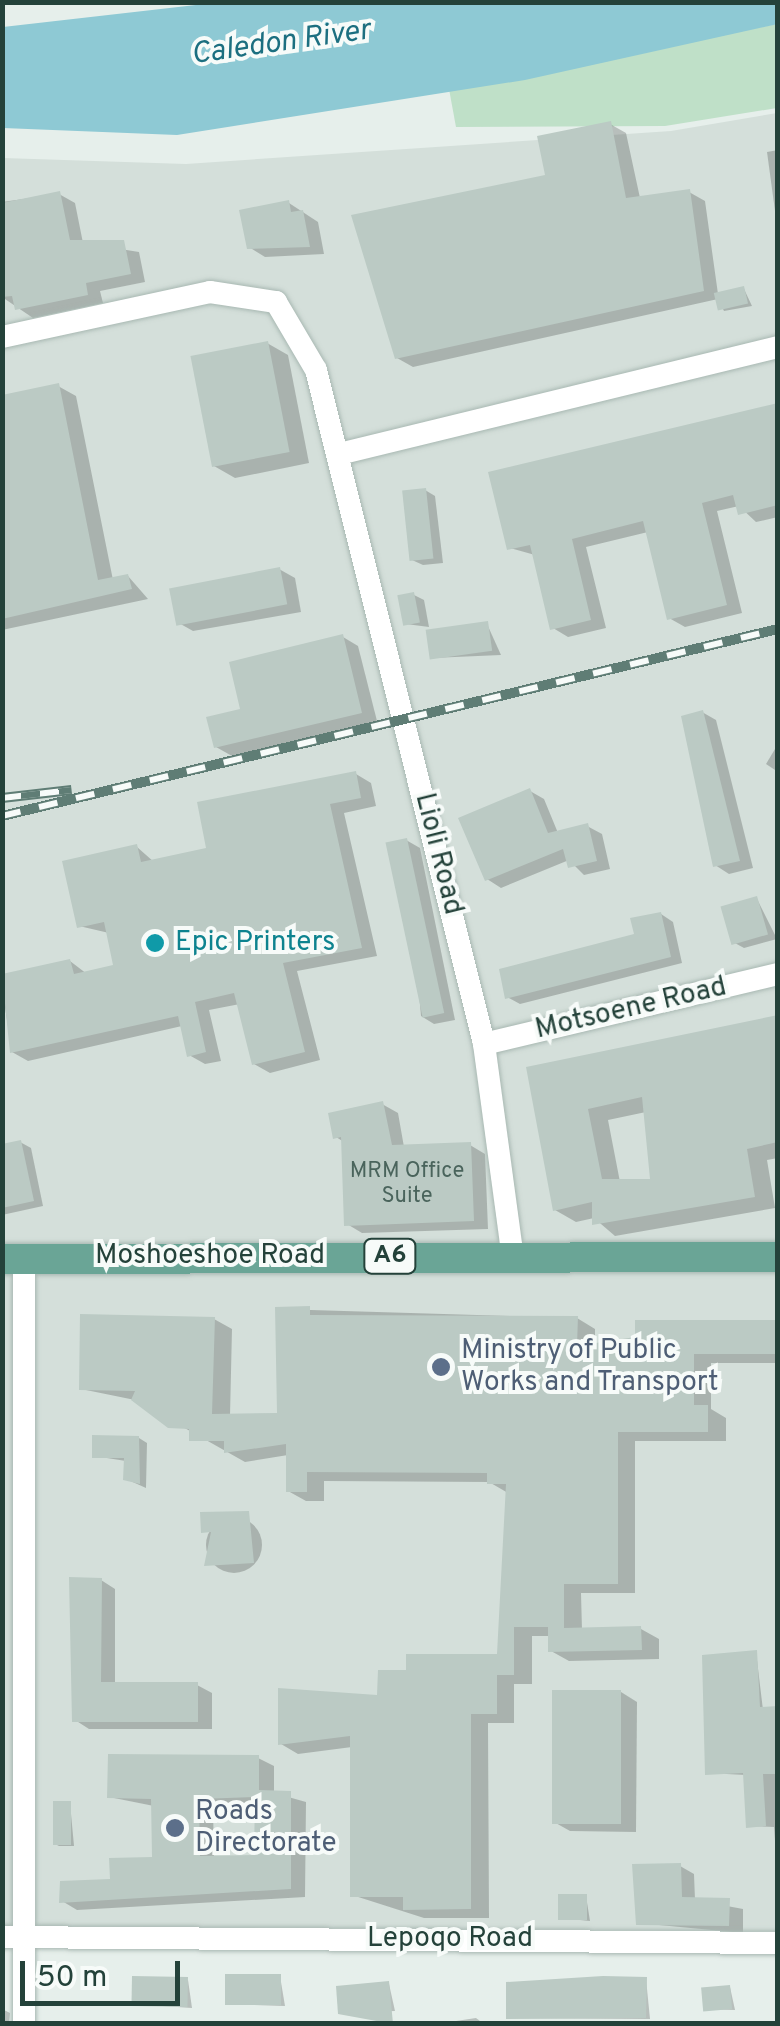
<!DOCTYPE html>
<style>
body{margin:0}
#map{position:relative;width:780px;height:2026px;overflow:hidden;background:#e6efeb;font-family:Overpass,sans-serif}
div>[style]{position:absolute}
.built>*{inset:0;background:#d4dfda}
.green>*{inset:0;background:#bfe0c8}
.water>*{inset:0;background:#8ec9d4}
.shadow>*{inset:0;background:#0003}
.round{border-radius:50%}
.building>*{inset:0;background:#bbcac4;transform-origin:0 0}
.roads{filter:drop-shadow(0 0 2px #a8b8b2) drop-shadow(0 0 2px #a8b8b2)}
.street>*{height:22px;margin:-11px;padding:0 11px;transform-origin:11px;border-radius:11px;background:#fff}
.primary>*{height:30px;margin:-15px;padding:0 15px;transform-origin:15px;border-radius:15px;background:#6aa596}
.rail>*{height:10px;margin-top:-5px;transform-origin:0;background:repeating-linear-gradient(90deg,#f7fbf9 0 19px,#5f7d75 0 38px);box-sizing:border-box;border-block:2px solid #5f7d75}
.dots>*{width:28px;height:28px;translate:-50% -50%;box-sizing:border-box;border:5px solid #f7fbf9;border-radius:50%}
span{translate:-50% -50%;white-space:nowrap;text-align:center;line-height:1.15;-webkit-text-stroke:8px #f7fbf9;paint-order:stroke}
.number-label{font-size:22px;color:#4a645c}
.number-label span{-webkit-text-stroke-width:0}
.shield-label span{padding:2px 8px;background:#f7fbf9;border:2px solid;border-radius:8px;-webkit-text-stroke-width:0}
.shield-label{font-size:25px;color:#24423a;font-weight:700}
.street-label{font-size:28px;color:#24423a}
.culture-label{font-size:28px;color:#0d838f}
.left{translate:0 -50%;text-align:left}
.service-label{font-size:28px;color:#4e5e75}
.water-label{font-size:30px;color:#1c6f80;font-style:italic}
.frame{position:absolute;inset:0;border:5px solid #24423a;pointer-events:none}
.scale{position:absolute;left:20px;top:1961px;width:160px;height:45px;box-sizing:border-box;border:5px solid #24423a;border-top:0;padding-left:12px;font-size:30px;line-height:35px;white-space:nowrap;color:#24423a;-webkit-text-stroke:8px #f7fbf9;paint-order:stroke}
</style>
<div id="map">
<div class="built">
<i style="clip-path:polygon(777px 113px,777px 1931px,3px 1926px,3px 158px,186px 164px,671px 131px)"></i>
</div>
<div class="green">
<i style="clip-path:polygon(777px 24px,777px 108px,665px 126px,456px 127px,449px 89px)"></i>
</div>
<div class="water">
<i style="clip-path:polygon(222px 2px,777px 2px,778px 24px,525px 80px,177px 135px,3px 128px,3px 27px)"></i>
</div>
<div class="shadow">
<i style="clip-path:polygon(610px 124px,626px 133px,640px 198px,689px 192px,705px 201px,718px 294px,744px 289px,752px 306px,724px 311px,718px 299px,413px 367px,397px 358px,548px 177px)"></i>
<i style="clip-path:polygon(778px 150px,778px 233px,767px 152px)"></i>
<i style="clip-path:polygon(59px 194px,75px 203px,83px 243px,139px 252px,145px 282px,100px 291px,103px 303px,33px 318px,2px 297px,2px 202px)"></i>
<i style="clip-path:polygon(289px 203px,318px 222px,324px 254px,265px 257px,249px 247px)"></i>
<i style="clip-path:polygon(267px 343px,288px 355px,309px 463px,235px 478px,214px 466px)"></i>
<i style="clip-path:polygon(58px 386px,76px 396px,113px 580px,128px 576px,148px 599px,2px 630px,2px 397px)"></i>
<i style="clip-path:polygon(778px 405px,778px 517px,756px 522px,739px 506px,717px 511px,742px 613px,685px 627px,669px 618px,648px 532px,586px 547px,606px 628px,568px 637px,553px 628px,535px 555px,510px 548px)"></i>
<i style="clip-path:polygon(425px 490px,435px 496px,443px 563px,423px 565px,412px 560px)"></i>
<i style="clip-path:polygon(279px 569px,295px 578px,301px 612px,193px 631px,177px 622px)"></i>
<i style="clip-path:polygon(414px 595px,424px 600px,429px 627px,406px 624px)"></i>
<i style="clip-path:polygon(487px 624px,501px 655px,432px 658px)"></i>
<i style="clip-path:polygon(343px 637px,358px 646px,377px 721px,232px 756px,216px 747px,243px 711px)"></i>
<i style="clip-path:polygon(702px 712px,716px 720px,753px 868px,729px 874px,715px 865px)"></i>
<i style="clip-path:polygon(778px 744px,778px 772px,766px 764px)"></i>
<i style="clip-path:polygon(356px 774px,371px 783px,376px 806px,344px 813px,377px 956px,297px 971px,320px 1060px,270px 1073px,254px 1064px,240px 1004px,209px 1010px,221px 1061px,205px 1064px,189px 1055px,182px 1026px,28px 1061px,12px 1052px,2px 988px,70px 961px,87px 974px,116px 966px,109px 933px,79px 926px,137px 847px,154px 862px,209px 849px)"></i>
<i style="clip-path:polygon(530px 791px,544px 799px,558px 833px,587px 826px,602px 834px,610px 869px,584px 875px,569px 860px,501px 888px,487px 879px)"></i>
<i style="clip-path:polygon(406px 840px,420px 848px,455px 1020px,434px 1024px,421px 1016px)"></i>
<i style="clip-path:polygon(757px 899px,777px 939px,744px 948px,733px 942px)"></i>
<i style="clip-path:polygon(661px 914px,673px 922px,682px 963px,520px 1004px,507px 997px,637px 936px)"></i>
<i style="clip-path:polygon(evenodd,778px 1018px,778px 1158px,767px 1160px,775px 1208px,615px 1236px,594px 1218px,576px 1222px,555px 1210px,529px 1069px,778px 1018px,646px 1112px,653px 1182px,620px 1182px,608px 1120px,646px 1112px)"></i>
<i style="clip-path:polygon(382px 1104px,398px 1113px,404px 1147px,470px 1145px,485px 1154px,488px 1229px,362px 1233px,347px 1224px,344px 1142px,336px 1137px)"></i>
<i style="clip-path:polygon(20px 1142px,31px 1148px,43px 1206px,2px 1215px,2px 1146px)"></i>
<i style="clip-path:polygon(278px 1309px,577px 1318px,595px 1329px,595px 1346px,778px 1324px,778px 1363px,711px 1363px,711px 1409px,726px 1418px,726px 1441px,635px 1441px,635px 1593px,581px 1593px,582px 1630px,641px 1629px,659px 1639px,659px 1659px,569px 1661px,551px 1651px,550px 1636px,532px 1636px,532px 1684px,514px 1684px,514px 1723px,488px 1723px,489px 1918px,424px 1918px,352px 1895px,352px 1747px,298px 1754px,281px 1744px,380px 1698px,408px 1673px,500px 1657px,508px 1493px,489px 1482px,324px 1481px,324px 1501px,306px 1501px,288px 1491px,288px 1455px,245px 1462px,135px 1400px,81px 1389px,214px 1319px,232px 1329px,230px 1416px,280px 1416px)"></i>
<i style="clip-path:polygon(139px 1438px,147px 1443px,146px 1488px,126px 1479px,126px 1461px,94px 1456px)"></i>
<i class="round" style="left:206px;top:1517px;width:56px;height:56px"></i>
<i style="clip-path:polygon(101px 1580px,115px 1589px,115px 1685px,197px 1685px,212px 1693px,212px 1729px,89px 1729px,75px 1720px)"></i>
<i style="clip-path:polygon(756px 1652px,763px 1710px,778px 1708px,778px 1883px,774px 1827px,748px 1826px,746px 1775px,707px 1773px)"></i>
<i style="clip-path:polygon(621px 1692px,637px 1702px,636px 1832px,570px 1831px,554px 1822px)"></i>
<i style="clip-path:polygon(evenodd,258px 1758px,274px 1766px,274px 1793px,306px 1802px,305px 1897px,77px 1910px,62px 1901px,154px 1860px,154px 1806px,109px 1797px,258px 1758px,258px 1805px,257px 1858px,214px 1859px,213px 1806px,258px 1805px)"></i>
<i style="clip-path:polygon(70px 1803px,74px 1846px,59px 1846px,55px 1844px)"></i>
<i style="clip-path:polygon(680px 1866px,694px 1874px,695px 1900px,743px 1909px,743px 1933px,638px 1923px)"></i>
<i style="clip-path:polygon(586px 1896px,590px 1921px,560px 1918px)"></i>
<i style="clip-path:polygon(280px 1976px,285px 2006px,228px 2004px)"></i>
<i style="clip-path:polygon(646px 1979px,650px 2019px,508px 2018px)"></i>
<i style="clip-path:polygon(188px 1980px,192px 2008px,133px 2004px)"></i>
<i style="clip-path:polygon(389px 1984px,395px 2011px,340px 2013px)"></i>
<i style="clip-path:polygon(730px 1987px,735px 2010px,705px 2009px)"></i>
<i style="clip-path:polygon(2px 2009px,10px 2013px,9px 2024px,2px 2024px)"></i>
<i style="clip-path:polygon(476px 2018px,484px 2024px,436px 2024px)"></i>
</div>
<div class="building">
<i style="clip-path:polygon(611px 121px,626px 198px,690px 189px,704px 291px,395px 359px,351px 215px,545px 175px,537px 136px)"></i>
<i style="clip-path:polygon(60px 191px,70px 240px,124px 240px,131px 274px,86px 283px,88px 295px,15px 310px,12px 296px,2px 297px,2px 203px)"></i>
<i style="clip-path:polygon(289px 200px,291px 212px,303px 210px,310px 247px,247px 249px,239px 210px)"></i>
<i style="left:744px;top:286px;width:18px;height:31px;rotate:77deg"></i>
<i style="left:268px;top:341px;width:113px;height:79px;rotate:79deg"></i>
<i style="clip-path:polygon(59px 383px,98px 580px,128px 574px,132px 589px,2px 619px,2px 395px)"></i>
<i style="clip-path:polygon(778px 403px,778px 505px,738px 515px,733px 495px,702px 503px,727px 605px,667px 620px,643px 521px,572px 539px,591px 620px,550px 630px,530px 545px,507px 550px,488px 472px)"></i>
<i style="left:426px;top:488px;width:71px;height:24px;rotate:84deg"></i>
<i style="left:280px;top:567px;width:38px;height:113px;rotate:79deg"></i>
<i style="left:414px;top:592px;width:31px;height:17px;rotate:79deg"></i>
<i style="left:488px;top:621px;width:30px;height:63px;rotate:82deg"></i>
<i style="clip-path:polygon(343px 634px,362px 713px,214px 748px,206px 717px,240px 709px,229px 662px)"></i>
<i style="clip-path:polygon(703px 710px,740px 861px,713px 867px,681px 716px)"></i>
<i style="clip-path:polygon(356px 771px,361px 798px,330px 804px,362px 948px,283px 963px,305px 1052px,252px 1065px,234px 993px,195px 1002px,206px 1052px,187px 1057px,178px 1016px,10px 1053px,2px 974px,70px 959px,74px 974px,113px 965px,104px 922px,77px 928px,62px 861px,137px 844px,141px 862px,206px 848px,197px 802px)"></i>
<i style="clip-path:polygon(530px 788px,548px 833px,588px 823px,597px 861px,568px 868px,563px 849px,485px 881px,458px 818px)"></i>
<i style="left:407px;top:838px;width:179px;height:22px;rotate:78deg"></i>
<i style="left:757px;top:896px;width:40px;height:38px;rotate:74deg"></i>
<i style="clip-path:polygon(661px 912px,671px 957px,505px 999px,499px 969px,634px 934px,630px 918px)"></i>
<i style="clip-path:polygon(evenodd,778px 1015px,778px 1142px,747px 1149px,755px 1197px,592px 1225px,592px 1202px,553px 1211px,526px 1067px,778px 1015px,642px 1097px,650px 1179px,602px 1179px,588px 1109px,642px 1097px)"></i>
<i style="clip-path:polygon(383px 1101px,392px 1145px,471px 1142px,474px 1221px,344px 1226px,341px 1137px,333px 1139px,328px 1113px)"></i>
<i style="clip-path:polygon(21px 1140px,34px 1201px,2px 1208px,2px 1144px)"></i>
<i style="clip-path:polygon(310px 1306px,310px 1315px,578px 1316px,577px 1346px,635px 1337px,635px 1320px,776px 1320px,776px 1354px,694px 1354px,694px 1405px,708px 1405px,708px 1432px,618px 1432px,618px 1584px,564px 1584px,564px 1628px,641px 1626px,642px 1650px,548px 1652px,548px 1627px,514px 1627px,514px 1675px,497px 1675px,497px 1714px,471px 1714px,471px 1909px,403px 1910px,403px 1897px,350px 1897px,350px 1736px,278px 1745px,278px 1688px,377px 1695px,378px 1670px,406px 1670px,406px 1654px,497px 1654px,506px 1484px,487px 1484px,487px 1473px,307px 1472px,307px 1492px,286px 1492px,286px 1444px,224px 1453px,224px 1441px,189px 1441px,189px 1429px,168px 1428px,131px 1400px,135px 1391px,79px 1390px,80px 1314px,215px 1317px,212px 1414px,277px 1413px,275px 1307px)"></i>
<i style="clip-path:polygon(92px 1435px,139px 1436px,140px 1484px,123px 1480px,124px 1458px,92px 1458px)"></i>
<i style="clip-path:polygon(249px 1511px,254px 1563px,204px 1566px,211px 1532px,201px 1533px,200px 1512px)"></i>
<i style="clip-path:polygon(69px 1577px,102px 1578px,101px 1682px,198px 1682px,198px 1722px,72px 1722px)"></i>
<i style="clip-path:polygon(757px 1650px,760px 1707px,778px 1706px,778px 1774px,763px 1774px,766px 1826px,746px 1828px,743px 1773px,705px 1775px,702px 1655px)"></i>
<i style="left:552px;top:1690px;width:69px;height:134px"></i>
<i style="clip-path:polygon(evenodd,108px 1754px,259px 1755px,259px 1790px,291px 1791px,291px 1889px,59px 1903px,60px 1881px,110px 1879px,109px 1858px,152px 1857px,151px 1799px,107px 1798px,108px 1754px,255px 1797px,254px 1855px,200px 1856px,199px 1799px,255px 1797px)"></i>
<i style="left:53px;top:1801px;width:18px;height:44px"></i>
<i style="clip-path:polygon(681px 1863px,682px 1897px,730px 1898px,729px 1926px,636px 1925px,632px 1864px)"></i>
<i style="left:558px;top:1894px;width:29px;height:26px"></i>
<i style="left:281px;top:1974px;width:31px;height:56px;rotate:90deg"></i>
<i style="left:132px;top:1976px;width:56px;height:30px;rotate:1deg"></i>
<i style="clip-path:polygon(603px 1976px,647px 1977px,646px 2018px,506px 2019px,506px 1982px)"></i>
<i style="clip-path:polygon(389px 1981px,393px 2024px,338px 2014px,336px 1986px)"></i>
<i style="left:730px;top:1985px;width:24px;height:29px;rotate:85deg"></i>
</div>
<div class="roads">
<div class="street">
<i style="left:2px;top:337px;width:213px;rotate:-12.2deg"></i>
<i style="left:210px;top:292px;width:67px;rotate:8.6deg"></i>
<i style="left:276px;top:302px;width:79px;rotate:59.5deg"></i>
<i style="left:316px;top:370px;width:695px;rotate:76deg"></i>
<i style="left:484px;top:1044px;width:216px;rotate:82.3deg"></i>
<i style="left:339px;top:454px;width:452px;rotate:-13.7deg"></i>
<i style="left:484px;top:1044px;width:302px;rotate:-13.4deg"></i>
<i style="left:24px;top:1257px;width:767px;rotate:90deg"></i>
<i style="left:2px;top:1937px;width:776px;rotate:0.44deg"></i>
</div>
<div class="primary">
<i style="left:2px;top:1259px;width:776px;rotate:-0.15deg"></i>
</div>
</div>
<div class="rail">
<i style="left:2px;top:798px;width:70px;rotate:-6.5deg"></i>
<i style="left:2px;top:816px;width:798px;rotate:-13.55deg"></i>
</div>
<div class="dots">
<i style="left:155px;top:943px;background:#0f9aa8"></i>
<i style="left:441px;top:1367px;background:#5c6f8a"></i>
<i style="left:175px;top:1828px;background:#5c6f8a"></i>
</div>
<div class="number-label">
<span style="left:407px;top:1184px">MRM Office<br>Suite</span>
</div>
<div class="shield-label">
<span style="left:390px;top:1256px">A6</span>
</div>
<div class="street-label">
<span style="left:438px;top:854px;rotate:76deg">Lioli Road</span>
<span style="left:631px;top:1009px;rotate:-13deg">Motsoene Road</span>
<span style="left:210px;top:1256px">Moshoeshoe Road</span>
<span style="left:450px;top:1939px">Lepoqo Road</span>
</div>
<div class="culture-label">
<span class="left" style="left:175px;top:943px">Epic Printers</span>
</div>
<div class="service-label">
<span class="left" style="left:461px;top:1367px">Ministry of Public<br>Works and Transport</span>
<span class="left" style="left:195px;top:1828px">Roads<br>Directorate</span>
</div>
<div class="water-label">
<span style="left:281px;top:44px;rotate:-8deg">Caledon River</span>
</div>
<div class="frame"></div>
<div class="scale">50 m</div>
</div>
